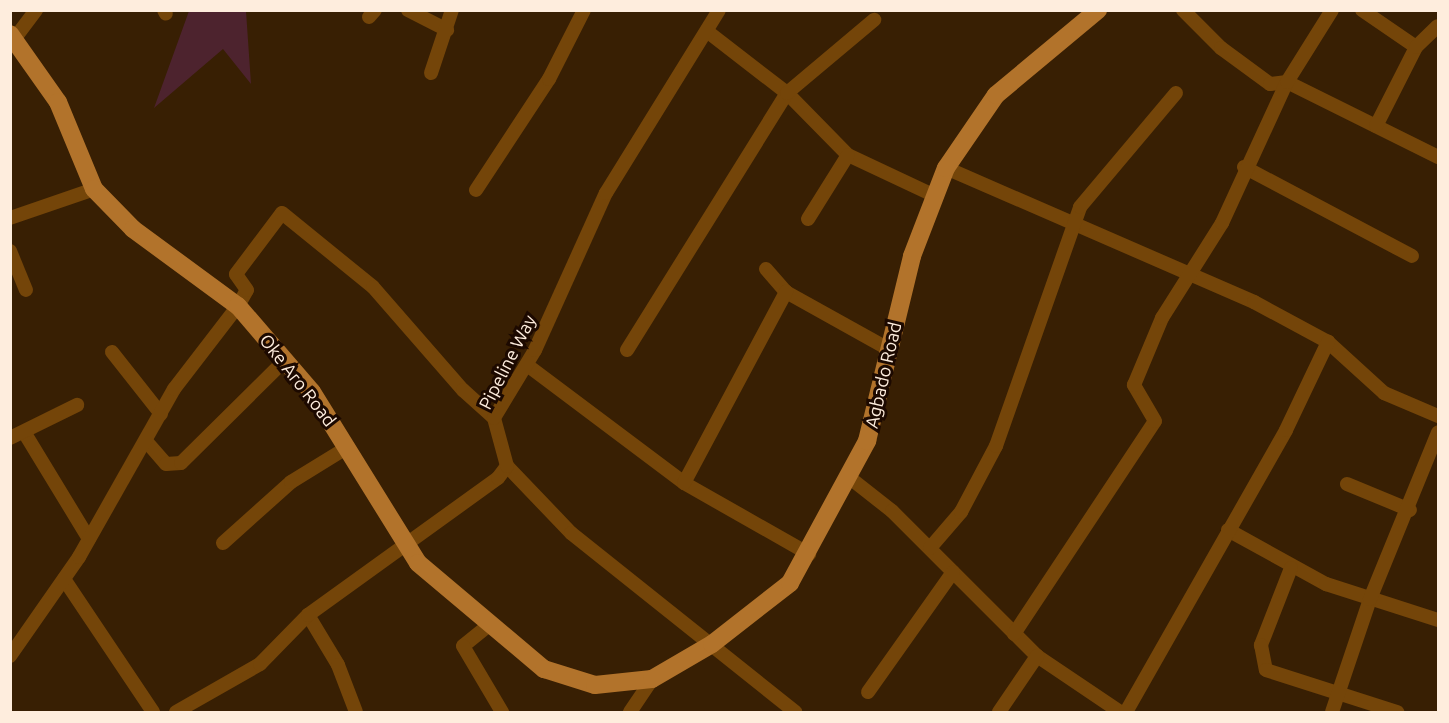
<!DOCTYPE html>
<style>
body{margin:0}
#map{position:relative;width:1449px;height:723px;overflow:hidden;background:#381f03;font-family:Ubuntu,sans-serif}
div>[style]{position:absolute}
.green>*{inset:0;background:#4d232e}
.minor>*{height:14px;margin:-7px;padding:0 7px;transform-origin:7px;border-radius:7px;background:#744509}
.major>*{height:18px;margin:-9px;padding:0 9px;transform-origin:9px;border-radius:9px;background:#b2732b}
span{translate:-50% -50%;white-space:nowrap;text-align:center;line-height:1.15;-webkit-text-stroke:6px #1c0900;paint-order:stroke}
.street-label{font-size:18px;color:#feeddd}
.frame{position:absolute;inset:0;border:12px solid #feeddd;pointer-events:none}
</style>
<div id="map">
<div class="green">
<i style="clip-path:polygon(189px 11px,246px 11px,251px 84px,223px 49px,154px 108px)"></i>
</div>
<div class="minor">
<i style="left:164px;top:10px;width:4px;rotate:63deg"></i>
<i style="left:408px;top:10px;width:44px;rotate:27.1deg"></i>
<i style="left:1183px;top:10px;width:54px;rotate:45deg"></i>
<i style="left:1221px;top:48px;width:61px;rotate:36.3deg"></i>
<i style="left:1270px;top:84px;width:17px;rotate:-7deg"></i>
<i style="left:1287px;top:82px;width:169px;rotate:26.4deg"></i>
<i style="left:1362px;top:10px;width:65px;rotate:34.4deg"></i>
<i style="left:369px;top:17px;width:9px;rotate:-49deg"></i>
<i style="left:708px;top:32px;width:100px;rotate:37.7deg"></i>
<i style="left:787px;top:93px;width:87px;rotate:45.5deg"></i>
<i style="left:848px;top:155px;width:94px;rotate:25.2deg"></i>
<i style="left:15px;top:38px;width:35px;rotate:-53deg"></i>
<i style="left:431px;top:73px;width:66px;rotate:-71.6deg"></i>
<i style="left:1376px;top:126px;width:89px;rotate:-63.1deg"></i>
<i style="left:1416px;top:47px;width:30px;rotate:-44deg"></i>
<i style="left:1244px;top:167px;width:190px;rotate:27.9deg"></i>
<i style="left:946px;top:168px;width:336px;rotate:23.5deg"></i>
<i style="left:1254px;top:302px;width:84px;rotate:28.4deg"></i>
<i style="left:1328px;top:342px;width:76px;rotate:42.3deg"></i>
<i style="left:1384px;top:393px;width:59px;rotate:23.1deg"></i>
<i style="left:476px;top:190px;width:133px;rotate:-56.7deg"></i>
<i style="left:549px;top:79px;width:77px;rotate:-63.1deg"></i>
<i style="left:10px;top:218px;width:89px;rotate:-19deg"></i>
<i style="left:808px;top:219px;width:75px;rotate:-58deg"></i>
<i style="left:10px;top:251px;width:42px;rotate:67.7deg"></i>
<i style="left:766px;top:269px;width:30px;rotate:49deg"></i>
<i style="left:786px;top:292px;width:119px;rotate:29.1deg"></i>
<i style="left:627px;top:350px;width:303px;rotate:-58.1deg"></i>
<i style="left:787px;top:93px;width:114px;rotate:-40deg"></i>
<i style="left:112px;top:352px;width:79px;rotate:51.7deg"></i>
<i style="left:527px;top:365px;width:196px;rotate:36.9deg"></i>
<i style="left:684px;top:483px;width:144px;rotate:29.6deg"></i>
<i style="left:24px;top:432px;width:125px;rotate:58.7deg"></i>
<i style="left:10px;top:438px;width:75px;rotate:-26.2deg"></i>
<i style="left:146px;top:441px;width:30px;rotate:49deg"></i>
<i style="left:166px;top:464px;width:15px;rotate:-4deg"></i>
<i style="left:181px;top:463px;width:145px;rotate:-44.7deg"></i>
<i style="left:507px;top:466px;width:93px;rotate:46.3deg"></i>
<i style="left:571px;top:533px;width:287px;rotate:38.6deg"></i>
<i style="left:850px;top:478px;width:53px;rotate:38.2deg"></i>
<i style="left:892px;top:511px;width:205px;rotate:45deg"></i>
<i style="left:1037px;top:656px;width:100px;rotate:34deg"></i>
<i style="left:684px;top:483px;width:217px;rotate:-61.9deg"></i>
<i style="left:1347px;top:484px;width:68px;rotate:22.4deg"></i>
<i style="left:1228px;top:530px;width:112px;rotate:28.9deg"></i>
<i style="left:1326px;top:584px;width:118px;rotate:17.8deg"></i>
<i style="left:223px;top:543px;width:91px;rotate:-41.9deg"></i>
<i style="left:291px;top:482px;width:67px;rotate:-31.6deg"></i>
<i style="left:930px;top:548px;width:48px;rotate:-49.3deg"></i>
<i style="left:961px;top:512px;width:75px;rotate:-62.1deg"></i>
<i style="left:996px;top:446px;width:253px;rotate:-70.6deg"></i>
<i style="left:1080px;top:207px;width:149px;rotate:-49.9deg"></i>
<i style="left:1291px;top:568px;width:83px;rotate:111.3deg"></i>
<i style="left:1261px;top:645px;width:25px;rotate:79deg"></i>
<i style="left:1266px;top:670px;width:138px;rotate:17.8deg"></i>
<i style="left:64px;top:579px;width:160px;rotate:56.2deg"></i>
<i style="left:308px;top:615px;width:58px;rotate:59deg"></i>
<i style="left:338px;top:665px;width:50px;rotate:69deg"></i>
<i style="left:489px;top:625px;width:33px;rotate:141deg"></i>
<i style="left:463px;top:646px;width:77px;rotate:59.4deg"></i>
<i style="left:1014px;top:634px;width:255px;rotate:-56.5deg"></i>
<i style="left:1155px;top:421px;width:42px;rotate:-120.3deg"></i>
<i style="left:1134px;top:385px;width:73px;rotate:-67.3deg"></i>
<i style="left:1162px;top:318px;width:112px;rotate:-57.7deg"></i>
<i style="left:1222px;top:223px;width:155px;rotate:-65.3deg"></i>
<i style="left:1287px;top:82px;width:85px;rotate:-58deg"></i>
<i style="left:10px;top:656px;width:121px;rotate:-55.1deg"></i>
<i style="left:79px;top:557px;width:193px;rotate:-60.5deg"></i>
<i style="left:174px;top:389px;width:105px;rotate:-52.4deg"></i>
<i style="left:238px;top:306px;width:18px;rotate:-61deg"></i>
<i style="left:247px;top:290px;width:19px;rotate:-125deg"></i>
<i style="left:236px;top:274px;width:76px;rotate:-53deg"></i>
<i style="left:282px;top:213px;width:117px;rotate:39.1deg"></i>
<i style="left:373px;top:287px;width:137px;rotate:48.9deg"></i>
<i style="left:463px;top:390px;width:42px;rotate:42.1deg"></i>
<i style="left:868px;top:692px;width:147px;rotate:-54.7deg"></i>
<i style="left:176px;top:712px;width:97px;rotate:-29.7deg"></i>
<i style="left:260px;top:664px;width:69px;rotate:-45.6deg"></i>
<i style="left:308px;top:615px;width:234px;rotate:-35.8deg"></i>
<i style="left:498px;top:478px;width:15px;rotate:-53deg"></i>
<i style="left:507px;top:466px;width:50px;rotate:-105.2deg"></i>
<i style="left:494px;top:418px;width:79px;rotate:-58.9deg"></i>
<i style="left:535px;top:350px;width:172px;rotate:-65.7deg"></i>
<i style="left:606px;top:193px;width:215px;rotate:-58.3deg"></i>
<i style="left:630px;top:712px;width:40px;rotate:-56deg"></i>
<i style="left:999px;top:712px;width:68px;rotate:-55.8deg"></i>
<i style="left:1126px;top:712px;width:324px;rotate:-60.4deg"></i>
<i style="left:1286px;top:430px;width:98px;rotate:-64.5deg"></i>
<i style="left:1332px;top:712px;width:119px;rotate:-71.4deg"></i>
<i style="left:1370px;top:599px;width:180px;rotate:-67.8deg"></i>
</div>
<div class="major">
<i style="left:10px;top:34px;width:83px;rotate:54.8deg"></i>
<i style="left:58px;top:102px;width:94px;rotate:67.5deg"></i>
<i style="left:94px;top:189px;width:56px;rotate:45.7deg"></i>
<i style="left:133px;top:229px;width:130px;rotate:36.3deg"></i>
<i style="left:238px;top:306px;width:113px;rotate:49.3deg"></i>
<i style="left:312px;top:392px;width:201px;rotate:58.2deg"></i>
<i style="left:418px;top:563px;width:165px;rotate:40.1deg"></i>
<i style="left:544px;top:669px;width:53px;rotate:17.4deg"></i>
<i style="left:595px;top:685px;width:57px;rotate:-6deg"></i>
<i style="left:652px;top:679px;width:69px;rotate:-30.3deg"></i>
<i style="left:712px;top:644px;width:99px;rotate:-38deg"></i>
<i style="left:790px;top:583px;width:162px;rotate:-61.5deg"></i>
<i style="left:867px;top:441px;width:190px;rotate:-76.3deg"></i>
<i style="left:912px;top:256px;width:94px;rotate:-68.9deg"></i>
<i style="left:946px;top:168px;width:88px;rotate:-55.6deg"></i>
<i style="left:996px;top:95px;width:133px;rotate:-39.8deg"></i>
</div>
<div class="street-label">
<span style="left:507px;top:362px;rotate:-63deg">Pipeline Way</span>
<span style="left:883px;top:375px;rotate:-77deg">Agbado Road</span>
<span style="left:298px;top:380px;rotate:52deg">Oke Aro Road</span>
</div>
<div class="frame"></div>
</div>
